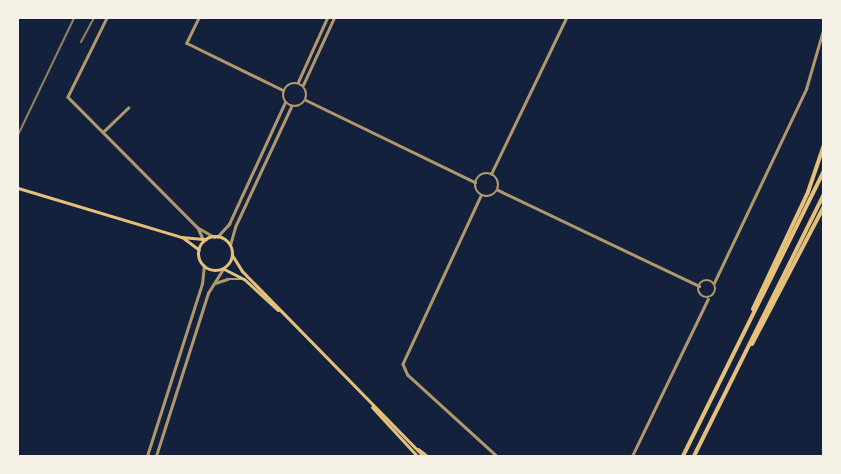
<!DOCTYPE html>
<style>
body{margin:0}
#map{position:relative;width:841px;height:474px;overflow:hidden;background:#14213d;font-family:"Open Sans",sans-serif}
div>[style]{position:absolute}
.minor>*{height:2.5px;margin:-1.25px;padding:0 1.25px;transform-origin:1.25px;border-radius:1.25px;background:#b1986c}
.minor>.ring{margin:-1.25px;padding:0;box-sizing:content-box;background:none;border:2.5px solid #b1986c;border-radius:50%}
.secondary>*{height:3px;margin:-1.5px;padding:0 1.5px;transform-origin:1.5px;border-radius:1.5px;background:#e5c07b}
.secondary>.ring{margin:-1.5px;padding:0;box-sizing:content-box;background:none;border:3px solid #e5c07b;border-radius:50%}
.primary>*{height:4px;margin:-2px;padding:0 2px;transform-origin:2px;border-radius:2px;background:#e5c07b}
.rail>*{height:2px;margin:-1px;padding:0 1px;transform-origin:1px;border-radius:1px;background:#918062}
span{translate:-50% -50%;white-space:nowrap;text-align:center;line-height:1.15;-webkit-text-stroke:5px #f6f1e7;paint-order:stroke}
.frame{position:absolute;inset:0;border:19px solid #f6f1e7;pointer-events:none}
</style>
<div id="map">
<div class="minor">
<i style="left:107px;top:18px;width:88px;rotate:116.3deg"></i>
<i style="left:68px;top:97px;width:183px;rotate:45.2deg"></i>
<i style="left:197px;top:227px;width:20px;rotate:30deg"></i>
<i style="left:199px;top:18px;width:28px;rotate:116deg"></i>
<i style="left:187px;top:43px;width:107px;rotate:26.1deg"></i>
<i style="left:298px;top:82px;width:70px;rotate:-65.6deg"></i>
<i class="ring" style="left:283px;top:83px;width:21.5px;height:21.5px"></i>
<i style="left:303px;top:85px;width:74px;rotate:-65.2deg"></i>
<i style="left:306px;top:100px;width:188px;rotate:25.9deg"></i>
<i style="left:103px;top:132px;width:35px;rotate:-44deg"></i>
<i class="ring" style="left:475px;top:173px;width:21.5px;height:21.5px"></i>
<i style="left:491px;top:174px;width:173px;rotate:-64.3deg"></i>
<i style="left:498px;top:190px;width:223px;rotate:25.5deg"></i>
<i style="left:481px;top:196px;width:185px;rotate:114.9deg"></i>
<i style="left:403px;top:364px;width:12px;rotate:66deg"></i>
<i style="left:408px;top:375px;width:120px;rotate:42.3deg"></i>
<i style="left:198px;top:228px;width:14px;rotate:65deg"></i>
<i style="left:217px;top:237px;width:18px;rotate:-47deg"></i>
<i style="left:229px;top:224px;width:134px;rotate:-65.3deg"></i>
<i style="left:230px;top:245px;width:19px;rotate:-74deg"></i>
<i style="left:235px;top:227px;width:132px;rotate:-65deg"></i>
<i class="ring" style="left:698px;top:280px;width:15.5px;height:15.5px"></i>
<i style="left:215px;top:283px;width:13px;rotate:-18deg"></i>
<i style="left:227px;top:279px;width:17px"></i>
<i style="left:714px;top:283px;width:215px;rotate:-64.6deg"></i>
<i style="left:806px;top:89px;width:65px;rotate:-73.8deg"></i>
<i style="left:147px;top:456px;width:181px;rotate:-72.3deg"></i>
<i style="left:202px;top:284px;width:18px;rotate:-84deg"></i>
<i style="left:156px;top:456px;width:171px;rotate:-72.3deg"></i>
<i style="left:208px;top:293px;width:28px;rotate:-58deg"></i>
<i style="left:632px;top:456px;width:174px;rotate:-64.2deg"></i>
</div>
<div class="secondary">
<i style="left:18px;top:188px;width:170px;rotate:16.7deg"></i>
<i style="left:181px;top:237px;width:25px;rotate:5deg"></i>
<i class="ring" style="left:198px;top:236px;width:31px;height:31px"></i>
<i style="left:182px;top:237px;width:21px;rotate:37deg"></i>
<i style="left:232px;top:255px;width:19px;rotate:58deg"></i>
<i style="left:242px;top:271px;width:259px;rotate:45.6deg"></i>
<i style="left:224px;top:269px;width:22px;rotate:27deg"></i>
<i style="left:244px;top:279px;width:46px;rotate:42.4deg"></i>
<i style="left:372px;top:407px;width:67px;rotate:47.4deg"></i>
<i style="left:418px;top:449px;width:11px;rotate:38deg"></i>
</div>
<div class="primary">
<i style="left:753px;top:309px;width:129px;rotate:-64.8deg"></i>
<i style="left:808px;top:192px;width:50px;rotate:-71.2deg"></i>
<i style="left:752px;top:344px;width:156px;rotate:-62.4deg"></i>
<i style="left:683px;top:456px;width:318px;rotate:-63.7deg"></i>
<i style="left:694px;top:456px;width:292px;rotate:-63.6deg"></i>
</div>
<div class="rail">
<i style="left:81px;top:42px;width:27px;rotate:-62deg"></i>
<i style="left:18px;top:135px;width:130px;rotate:-64.4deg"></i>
</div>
<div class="frame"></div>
</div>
